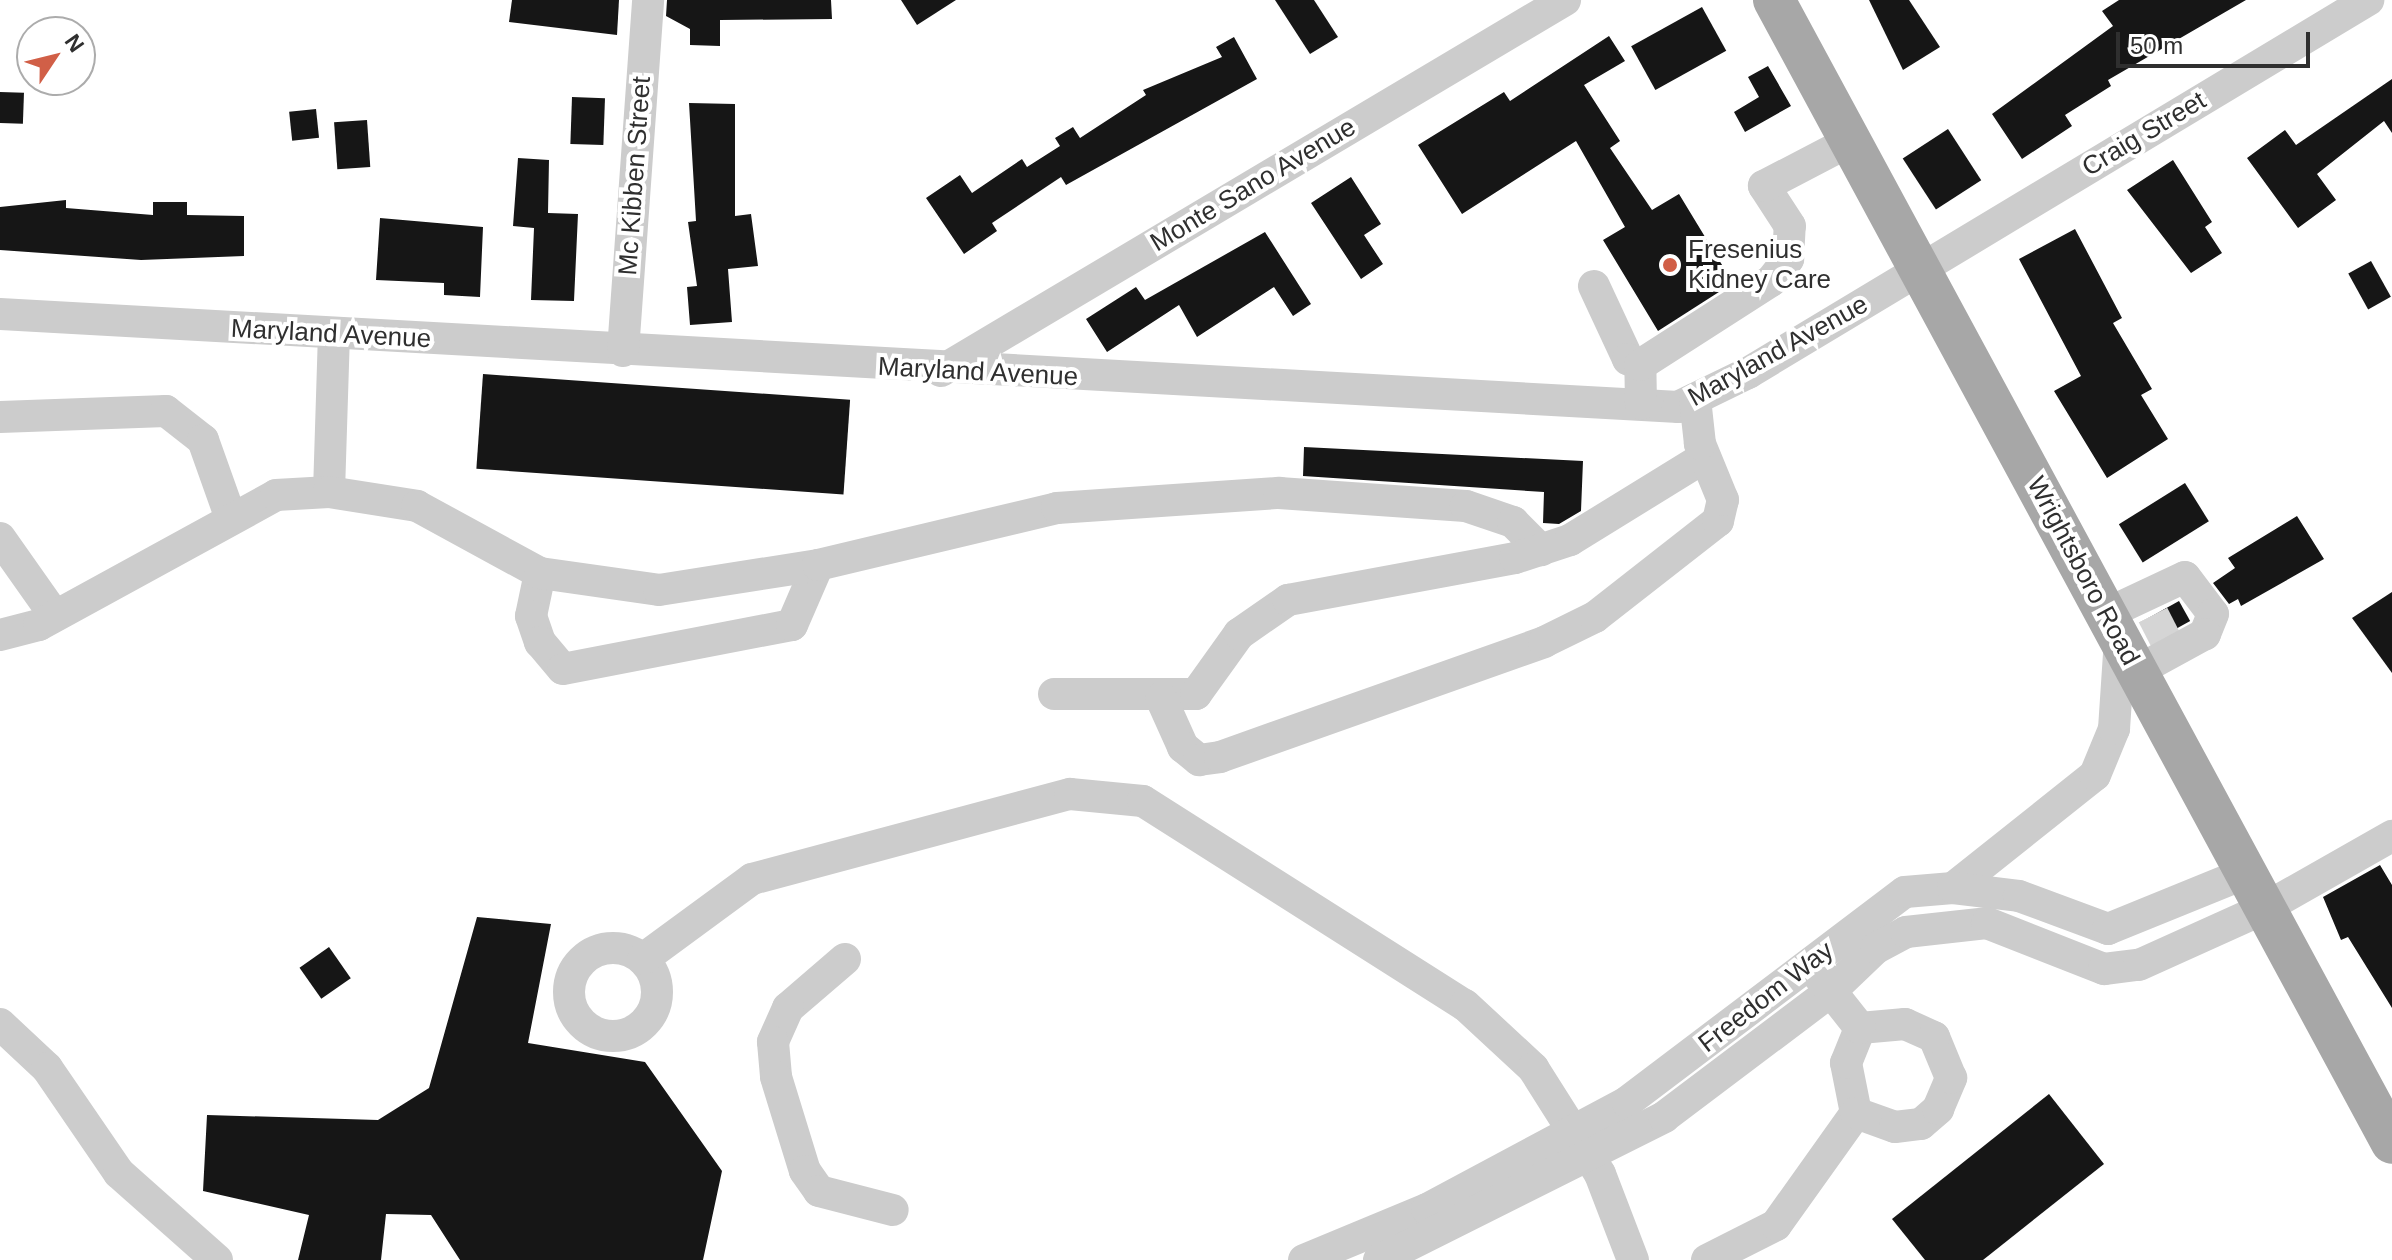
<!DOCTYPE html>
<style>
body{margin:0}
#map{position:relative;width:2392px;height:1260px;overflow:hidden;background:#fff;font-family:Arial,sans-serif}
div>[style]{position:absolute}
.building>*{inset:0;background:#161616;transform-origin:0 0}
.minor-tunnel>*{height:32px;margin-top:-16px;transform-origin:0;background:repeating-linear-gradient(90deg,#d5d5d5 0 32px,transparent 0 48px)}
.minor>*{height:32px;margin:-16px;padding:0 16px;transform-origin:16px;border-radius:16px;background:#ccc}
.minor>.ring{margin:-16px;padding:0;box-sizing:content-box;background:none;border:32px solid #ccc;border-radius:50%}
.major>*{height:42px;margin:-21px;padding:0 21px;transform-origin:21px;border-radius:21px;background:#a7a7a7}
.dots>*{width:22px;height:22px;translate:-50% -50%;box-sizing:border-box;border:4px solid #fff;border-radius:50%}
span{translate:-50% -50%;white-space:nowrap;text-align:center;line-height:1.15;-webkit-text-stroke:8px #fff;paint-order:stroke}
.street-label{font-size:26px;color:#2f2f2f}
.poi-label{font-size:26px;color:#2f2f2f}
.left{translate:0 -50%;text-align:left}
.north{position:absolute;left:16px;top:16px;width:80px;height:80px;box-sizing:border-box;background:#fff;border:2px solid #acacac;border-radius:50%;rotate:55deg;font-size:22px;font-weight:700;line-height:32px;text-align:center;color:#2f2f2f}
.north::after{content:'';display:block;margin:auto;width:28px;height:36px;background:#d15f47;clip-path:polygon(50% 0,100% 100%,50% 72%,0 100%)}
.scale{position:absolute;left:2116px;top:32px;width:194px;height:36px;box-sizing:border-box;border:4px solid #2f2f2f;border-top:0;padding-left:10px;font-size:24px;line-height:28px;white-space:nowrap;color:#2f2f2f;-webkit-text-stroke:6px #fff;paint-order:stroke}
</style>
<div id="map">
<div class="building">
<i style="clip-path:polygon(512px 0,619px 0,617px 35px,509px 22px)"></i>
<i style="clip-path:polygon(667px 0,831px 0,832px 19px,720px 20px,720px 46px,690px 45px,690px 29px,666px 16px)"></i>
<i style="clip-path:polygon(901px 0,956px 0,917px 25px)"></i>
<i style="clip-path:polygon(1275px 0,1314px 0,1338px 37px,1310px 54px)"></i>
<i style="clip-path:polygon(1869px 0,1909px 0,1940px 47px,1903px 70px)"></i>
<i style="clip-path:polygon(2119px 0,2246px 0,2108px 80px,2111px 86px,2065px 115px,2072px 126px,2022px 159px,1992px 114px,2113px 26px,2102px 11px)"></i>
<i style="left:1702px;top:7px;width:50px;height:81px;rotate:61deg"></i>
<i style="clip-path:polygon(1609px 36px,1625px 61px,1584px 85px,1620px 141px,1610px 148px,1652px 210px,1679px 194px,1733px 283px,1658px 331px,1603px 240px,1625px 227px,1576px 141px,1462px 214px,1418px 145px,1504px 92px,1510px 101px)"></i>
<i style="clip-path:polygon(1234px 37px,1257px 79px,1066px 185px,1061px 177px,992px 223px,997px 231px,964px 254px,926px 198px,960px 175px,972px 193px,1022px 159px,1027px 167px,1060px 146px,1055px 138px,1073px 127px,1080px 138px,1146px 95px,1143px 90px,1222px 57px,1216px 47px)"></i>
<i style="clip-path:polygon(1768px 66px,1791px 106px,1745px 132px,1734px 112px,1759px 97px,1748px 77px)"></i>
<i style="clip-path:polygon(2392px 79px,2392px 133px,2384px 121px,2317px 174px,2336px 200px,2298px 228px,2247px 158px,2285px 130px,2296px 145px)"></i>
<i style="left:0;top:92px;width:24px;height:31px;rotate:2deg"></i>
<i style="left:572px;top:97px;width:33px;height:47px;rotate:2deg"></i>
<i style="clip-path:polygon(689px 103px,735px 104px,735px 216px,751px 214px,758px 266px,728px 269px,732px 322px,690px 325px,687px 287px,697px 286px,688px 222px,696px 221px)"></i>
<i style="left:316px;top:109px;width:29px;height:27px;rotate:84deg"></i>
<i style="left:367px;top:120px;width:47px;height:33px;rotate:86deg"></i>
<i style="left:1948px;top:129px;width:61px;height:54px;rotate:57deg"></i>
<i style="clip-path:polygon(518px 158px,549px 160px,548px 213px,578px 214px,574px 301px,531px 300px,534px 228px,513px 226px)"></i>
<i style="clip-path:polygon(2173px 160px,2212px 222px,2205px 227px,2222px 253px,2191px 273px,2127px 190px)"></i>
<i style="clip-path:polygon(1351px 177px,1381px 224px,1364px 235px,1383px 264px,1361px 279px,1311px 203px)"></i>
<i style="clip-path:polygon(66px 200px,66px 208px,153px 215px,153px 202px,187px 202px,187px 215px,244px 216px,244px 256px,141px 260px,0 250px,0 207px)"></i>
<i style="clip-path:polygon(380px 218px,483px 227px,480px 297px,444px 295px,444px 283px,376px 280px)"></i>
<i style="clip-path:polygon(2075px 229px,2122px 318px,2113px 323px,2152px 389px,2141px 395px,2168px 439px,2107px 478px,2054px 391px,2081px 376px,2019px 259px)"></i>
<i style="clip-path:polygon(1265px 232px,1311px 304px,1293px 316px,1274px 287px,1197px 337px,1179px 305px,1107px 352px,1086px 319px,1136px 287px,1145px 300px)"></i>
<i style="left:2371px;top:261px;width:41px;height:26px;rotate:61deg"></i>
<i style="left:483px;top:374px;width:368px;height:95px;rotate:4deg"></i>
<i style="clip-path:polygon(1304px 447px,1583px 461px,1581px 511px,1559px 524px,1543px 523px,1544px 492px,1303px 476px)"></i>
<i style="left:2185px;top:483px;width:45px;height:78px;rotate:58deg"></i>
<i style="clip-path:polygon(2297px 516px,2324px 559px,2241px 606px,2238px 599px,2229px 604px,2213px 583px,2235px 568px,2228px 558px)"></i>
<i style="clip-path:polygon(2392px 592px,2392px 673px,2352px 618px)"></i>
<i style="left:2179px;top:601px;width:23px;height:35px;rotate:61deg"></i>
<i style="clip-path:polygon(2380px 865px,2392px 885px,2392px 1008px,2348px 937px,2341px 940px,2323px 897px)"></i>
<i style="clip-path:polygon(477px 917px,551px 924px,528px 1043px,645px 1062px,722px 1171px,703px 1260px,460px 1260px,431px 1215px,386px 1214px,381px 1260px,298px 1260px,309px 1215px,203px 1191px,207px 1115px,378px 1120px,429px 1088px)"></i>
<i style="left:329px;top:947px;width:38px;height:36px;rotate:55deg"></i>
<i style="clip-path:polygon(2049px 1094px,2104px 1164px,1983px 1260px,1925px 1260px,1892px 1219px)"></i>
</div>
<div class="minor-tunnel">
<i style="left:2153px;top:615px;width:27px;rotate:63deg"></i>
</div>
<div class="minor">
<i style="left:1594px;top:286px;width:81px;rotate:65deg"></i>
<i style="left:1628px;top:359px;width:13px;rotate:27deg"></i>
<i style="left:0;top:314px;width:1681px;rotate:3.17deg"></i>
<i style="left:1678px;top:407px;width:78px;rotate:-25.9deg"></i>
<i style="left:1748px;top:373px;width:724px;rotate:-31.03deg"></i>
<i style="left:623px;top:351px;width:352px;rotate:-85.9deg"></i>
<i style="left:941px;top:371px;width:726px;rotate:-30.73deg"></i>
<i style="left:1641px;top:404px;width:39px;rotate:-91deg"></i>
<i style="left:1640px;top:365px;width:156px;rotate:-32.7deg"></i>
<i style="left:1771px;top:281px;width:28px;rotate:-52deg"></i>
<i style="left:1788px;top:259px;width:33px;rotate:-87deg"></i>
<i style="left:1790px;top:226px;width:48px;rotate:-123deg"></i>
<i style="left:1764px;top:186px;width:97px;rotate:-27.6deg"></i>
<i style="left:0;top:417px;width:166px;rotate:-2.1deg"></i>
<i style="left:166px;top:411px;width:47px;rotate:38.1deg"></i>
<i style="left:203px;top:440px;width:81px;rotate:70.4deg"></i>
<i style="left:329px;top:492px;width:158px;rotate:-88.2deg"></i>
<i style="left:0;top:538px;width:95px;rotate:54.8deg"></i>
<i style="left:540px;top:573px;width:44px;rotate:101.8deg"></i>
<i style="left:531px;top:616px;width:28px;rotate:71deg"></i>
<i style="left:540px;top:642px;width:35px;rotate:50deg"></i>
<i style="left:563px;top:669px;width:233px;rotate:-10.9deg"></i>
<i style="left:792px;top:625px;width:65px;rotate:-66.6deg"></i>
<i style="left:2106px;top:614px;width:87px;rotate:-25.1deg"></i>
<i style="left:2185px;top:577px;width:46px;rotate:52.9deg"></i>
<i style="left:2213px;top:614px;width:22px;rotate:112deg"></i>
<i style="left:2205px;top:634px;width:77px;rotate:151.4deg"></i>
<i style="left:0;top:635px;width:40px;rotate:-14.4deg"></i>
<i style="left:39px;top:625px;width:270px;rotate:-28.7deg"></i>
<i style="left:276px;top:495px;width:53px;rotate:-3.2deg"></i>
<i style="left:329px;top:492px;width:89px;rotate:9deg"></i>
<i style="left:417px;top:506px;width:140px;rotate:28.6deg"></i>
<i style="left:540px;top:573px;width:120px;rotate:8.1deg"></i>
<i style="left:659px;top:590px;width:161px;rotate:-8.9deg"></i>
<i style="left:818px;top:565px;width:246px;rotate:-13.4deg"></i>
<i style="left:1057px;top:508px;width:223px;rotate:-3.9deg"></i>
<i style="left:1279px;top:493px;width:187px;rotate:4deg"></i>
<i style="left:1466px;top:506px;width:50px;rotate:18.8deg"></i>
<i style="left:1513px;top:522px;width:40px;rotate:45deg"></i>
<i style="left:1054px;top:694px;width:142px"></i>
<i style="left:1196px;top:694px;width:74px;rotate:-54.4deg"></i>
<i style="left:1239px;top:634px;width:60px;rotate:-34.8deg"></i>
<i style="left:1288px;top:600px;width:231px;rotate:-10.5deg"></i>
<i style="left:1515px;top:558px;width:58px;rotate:-18.1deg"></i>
<i style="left:1570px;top:540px;width:158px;rotate:-31.6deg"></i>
<i style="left:1161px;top:698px;width:54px;rotate:65.8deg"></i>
<i style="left:1183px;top:747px;width:21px;rotate:39deg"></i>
<i style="left:1199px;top:760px;width:21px;rotate:-8deg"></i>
<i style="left:1220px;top:757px;width:344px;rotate:-19.5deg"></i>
<i style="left:1544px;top:642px;width:57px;rotate:-26.1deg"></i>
<i style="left:1595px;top:617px;width:156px;rotate:-38deg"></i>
<i style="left:1718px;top:521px;width:22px;rotate:-77deg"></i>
<i style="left:1723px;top:500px;width:61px;rotate:-112.3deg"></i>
<i style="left:1700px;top:444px;width:45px;rotate:-96.3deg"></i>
<i style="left:1953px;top:888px;width:181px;rotate:-38.5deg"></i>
<i style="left:2095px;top:775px;width:50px;rotate:-67.6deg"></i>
<i style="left:2114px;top:729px;width:90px;rotate:-86.2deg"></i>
<i class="ring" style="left:569px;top:948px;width:56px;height:56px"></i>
<i style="left:643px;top:959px;width:135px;rotate:-36.3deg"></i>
<i style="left:752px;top:879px;width:329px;rotate:-15deg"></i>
<i style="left:1070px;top:794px;width:73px;rotate:5.5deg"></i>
<i style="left:1143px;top:801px;width:381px;rotate:32.4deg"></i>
<i style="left:1465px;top:1005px;width:93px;rotate:42.8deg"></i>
<i style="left:1533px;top:1068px;width:125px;rotate:57.7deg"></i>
<i style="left:1600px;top:1174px;width:92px;rotate:69deg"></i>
<i style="left:845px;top:959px;width:75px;rotate:139.3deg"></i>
<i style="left:788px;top:1008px;width:37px;rotate:114deg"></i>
<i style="left:773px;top:1042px;width:35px;rotate:85deg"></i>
<i style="left:776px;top:1077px;width:98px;rotate:72.9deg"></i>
<i style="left:805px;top:1171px;width:24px;rotate:55deg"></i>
<i style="left:819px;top:1191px;width:76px;rotate:14.4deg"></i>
<i style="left:0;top:1024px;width:64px;rotate:43.1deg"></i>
<i style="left:47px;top:1068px;width:127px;rotate:55.6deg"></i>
<i style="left:119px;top:1173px;width:131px;rotate:41.6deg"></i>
<i style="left:1856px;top:1113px;width:51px;rotate:-101.3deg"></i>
<i style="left:1846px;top:1063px;width:38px;rotate:-68deg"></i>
<i style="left:1304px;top:1260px;width:133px;rotate:-22.5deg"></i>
<i style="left:1427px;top:1209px;width:227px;rotate:-28.1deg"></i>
<i style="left:1627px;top:1102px;width:348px;rotate:-37.1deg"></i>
<i style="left:1905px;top:892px;width:48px;rotate:-4.8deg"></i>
<i style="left:1953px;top:888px;width:66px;rotate:6.9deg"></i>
<i style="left:2019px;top:896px;width:95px;rotate:20.3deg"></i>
<i style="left:2108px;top:929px;width:149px;rotate:-22.1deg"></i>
<i style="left:1379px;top:1260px;width:319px;rotate:-26.6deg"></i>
<i style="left:1664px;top:1117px;width:208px;rotate:-37deg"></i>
<i style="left:1830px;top:992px;width:64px;rotate:-43.7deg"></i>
<i style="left:1876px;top:948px;width:34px;rotate:-28deg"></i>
<i style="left:1906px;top:932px;width:81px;rotate:-6.3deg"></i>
<i style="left:1987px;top:923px;width:126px;rotate:21.5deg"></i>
<i style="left:2104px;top:969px;width:35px;rotate:-7deg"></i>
<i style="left:2139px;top:965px;width:138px;rotate:-24.3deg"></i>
<i style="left:2265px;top:908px;width:146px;rotate:-29.6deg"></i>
<i style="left:1707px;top:1260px;width:77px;rotate:-26.9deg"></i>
<i style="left:1776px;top:1225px;width:138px;rotate:-54.5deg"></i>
<i style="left:1856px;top:1113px;width:41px;rotate:19.7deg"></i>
<i style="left:1895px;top:1127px;width:26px;rotate:-7deg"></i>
<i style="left:1921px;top:1124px;width:23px;rotate:-41deg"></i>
<i style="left:1938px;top:1109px;width:34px;rotate:-67deg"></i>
<i style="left:1951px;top:1078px;width:44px;rotate:-112.5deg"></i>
<i style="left:1934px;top:1037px;width:32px;rotate:-156deg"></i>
<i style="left:1905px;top:1024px;width:45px;rotate:174.9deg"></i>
<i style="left:1860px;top:1028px;width:68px;rotate:-128.4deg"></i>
</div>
<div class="major">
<i style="left:1774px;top:0;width:1299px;rotate:61.6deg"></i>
</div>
<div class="dots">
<i style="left:1670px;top:265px;background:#d15f47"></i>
</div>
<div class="street-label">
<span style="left:2144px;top:134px;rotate:-31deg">Craig Street</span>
<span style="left:635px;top:176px;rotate:-86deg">Mc Kibben Street</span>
<span style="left:1253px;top:185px;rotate:-31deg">Monte Sano Avenue</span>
<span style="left:331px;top:334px;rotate:3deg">Maryland Avenue</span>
<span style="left:1778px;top:351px;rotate:-29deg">Maryland Avenue</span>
<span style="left:978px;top:372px;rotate:3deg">Maryland Avenue</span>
<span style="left:2083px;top:571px;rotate:62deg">Wrightsboro Road</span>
<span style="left:1766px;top:997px;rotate:-38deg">Freedom Way</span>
</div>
<div class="poi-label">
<span class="left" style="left:1688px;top:265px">Fresenius<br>Kidney Care</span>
</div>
<div class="north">N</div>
<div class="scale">50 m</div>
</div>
